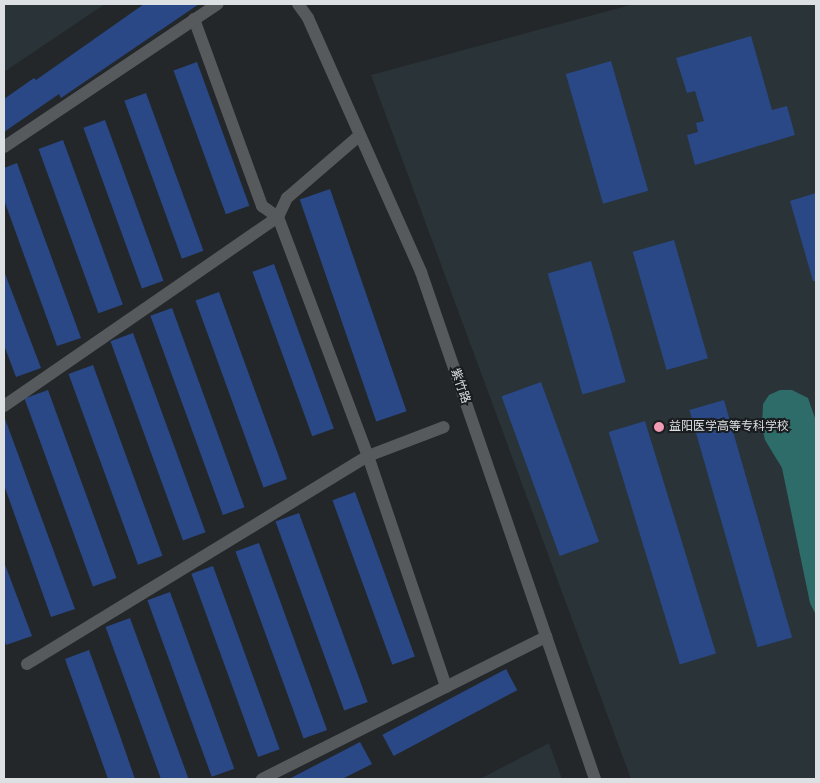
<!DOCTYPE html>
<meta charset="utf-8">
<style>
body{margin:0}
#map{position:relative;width:820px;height:783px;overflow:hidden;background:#23272a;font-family:"DejaVu Sans","Noto Sans SC",sans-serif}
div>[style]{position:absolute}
.built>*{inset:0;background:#293338}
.water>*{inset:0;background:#2d6c68}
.building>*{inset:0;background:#294885;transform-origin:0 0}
.street>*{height:12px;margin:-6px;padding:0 6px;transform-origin:6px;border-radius:6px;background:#565a5d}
.secondary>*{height:12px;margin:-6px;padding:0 6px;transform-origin:6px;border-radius:6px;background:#565a5d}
.dots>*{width:14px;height:14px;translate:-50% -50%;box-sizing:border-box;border:2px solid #1a1d20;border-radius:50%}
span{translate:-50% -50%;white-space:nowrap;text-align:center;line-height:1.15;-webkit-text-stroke:4px #1a1d20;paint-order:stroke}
.street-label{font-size:12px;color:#dde0e2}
.poi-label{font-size:12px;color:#dde0e2}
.left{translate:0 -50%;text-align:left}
.frame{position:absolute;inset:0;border:5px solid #dde0e2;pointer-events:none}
</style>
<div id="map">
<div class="built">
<i style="clip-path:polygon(4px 4px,105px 4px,4px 72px)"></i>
<i style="clip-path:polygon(634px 4px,816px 4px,816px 779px,631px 779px,371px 75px)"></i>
<i style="clip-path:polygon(549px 743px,562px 779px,480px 779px)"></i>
</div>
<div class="water">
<i style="clip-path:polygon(780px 390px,792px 390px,808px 398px,816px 421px,816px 615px,810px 603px,782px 468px,765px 440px,762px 427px,763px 404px,769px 395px)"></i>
</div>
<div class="building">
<i style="clip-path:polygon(144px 4px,199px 4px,61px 98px,59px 94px,4px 132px,4px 99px,34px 78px,36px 80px)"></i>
<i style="clip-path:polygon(751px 36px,772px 110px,787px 106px,795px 135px,695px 165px,687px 135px,698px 132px,696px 123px,704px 121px,695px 91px,687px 93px,676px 58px)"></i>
<i style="left:611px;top:61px;width:135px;height:47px;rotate:74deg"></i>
<i style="left:197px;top:62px;width:153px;height:25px;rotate:70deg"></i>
<i style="left:146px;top:93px;width:168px;height:23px;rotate:70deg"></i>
<i style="left:105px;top:120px;width:171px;height:23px;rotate:70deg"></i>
<i style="left:63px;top:140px;width:175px;height:26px;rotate:70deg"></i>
<i style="clip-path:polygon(17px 163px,81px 338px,57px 346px,4px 200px,4px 168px)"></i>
<i style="left:330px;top:189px;width:235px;height:32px;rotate:71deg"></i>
<i style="clip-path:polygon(816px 193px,816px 281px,813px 281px,790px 201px)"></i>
<i style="left:674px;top:240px;width:123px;height:43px;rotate:74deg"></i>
<i style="left:591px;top:261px;width:126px;height:45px;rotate:74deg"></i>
<i style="left:274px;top:264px;width:175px;height:23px;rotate:70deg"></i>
<i style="clip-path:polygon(4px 271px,41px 368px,16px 377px,4px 345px)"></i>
<i style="left:219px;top:292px;width:199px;height:25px;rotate:70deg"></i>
<i style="left:172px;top:308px;width:212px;height:23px;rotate:70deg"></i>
<i style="left:133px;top:333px;width:212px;height:24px;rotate:70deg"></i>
<i style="left:93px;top:365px;width:203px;height:26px;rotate:70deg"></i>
<i style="left:541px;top:382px;width:170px;height:42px;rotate:70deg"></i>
<i style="left:48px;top:390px;width:200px;height:25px;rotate:70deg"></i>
<i style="left:724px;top:400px;width:247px;height:36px;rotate:74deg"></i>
<i style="clip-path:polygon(4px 416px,75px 609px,51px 617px,4px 485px)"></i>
<i style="left:645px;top:421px;width:243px;height:38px;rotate:73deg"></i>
<i style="left:355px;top:492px;width:175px;height:24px;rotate:70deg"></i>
<i style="left:299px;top:513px;width:201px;height:25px;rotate:70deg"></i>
<i style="left:259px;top:543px;width:199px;height:25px;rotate:70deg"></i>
<i style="clip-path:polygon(4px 562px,32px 636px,6px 645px,4px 638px)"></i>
<i style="left:213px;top:566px;width:195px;height:23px;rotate:70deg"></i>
<i style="left:170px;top:592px;width:188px;height:24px;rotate:70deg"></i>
<i style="left:130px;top:618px;width:171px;height:26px;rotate:70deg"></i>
<i style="clip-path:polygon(89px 650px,118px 730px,135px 779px,108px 779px,96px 745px,65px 659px)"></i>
<i style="left:506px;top:669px;width:24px;height:140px;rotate:62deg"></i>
<i style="clip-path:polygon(360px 742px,372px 764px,342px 779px,289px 779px)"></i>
</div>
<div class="street">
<i style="left:194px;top:19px;width:199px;rotate:70deg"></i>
<i style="left:262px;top:206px;width:19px;rotate:35deg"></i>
<i style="left:278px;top:217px;width:255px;rotate:69.4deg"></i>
<i style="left:368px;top:456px;width:244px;rotate:71.3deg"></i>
<i style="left:4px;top:147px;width:257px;rotate:-33.8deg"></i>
<i style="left:4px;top:406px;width:333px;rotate:-34.6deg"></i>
<i style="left:278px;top:217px;width:21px;rotate:-65deg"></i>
<i style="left:287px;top:198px;width:96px;rotate:-40.8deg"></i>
<i style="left:27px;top:664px;width:399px;rotate:-31.4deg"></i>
<i style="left:368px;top:456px;width:81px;rotate:-20.9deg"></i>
<i style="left:262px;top:779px;width:318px;rotate:-26.6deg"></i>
</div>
<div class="secondary">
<i style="left:298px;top:4px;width:17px;rotate:54deg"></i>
<i style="left:308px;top:18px;width:278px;rotate:66deg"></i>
<i style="left:421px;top:272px;width:536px;rotate:71.06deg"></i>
</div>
<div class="dots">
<i style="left:659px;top:427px;background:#f19ab3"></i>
</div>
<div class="street-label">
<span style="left:460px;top:386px;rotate:71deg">紫竹路</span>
</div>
<div class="poi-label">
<span class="left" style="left:669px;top:427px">益阳医学高等专科学校</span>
</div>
<div class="frame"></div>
</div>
